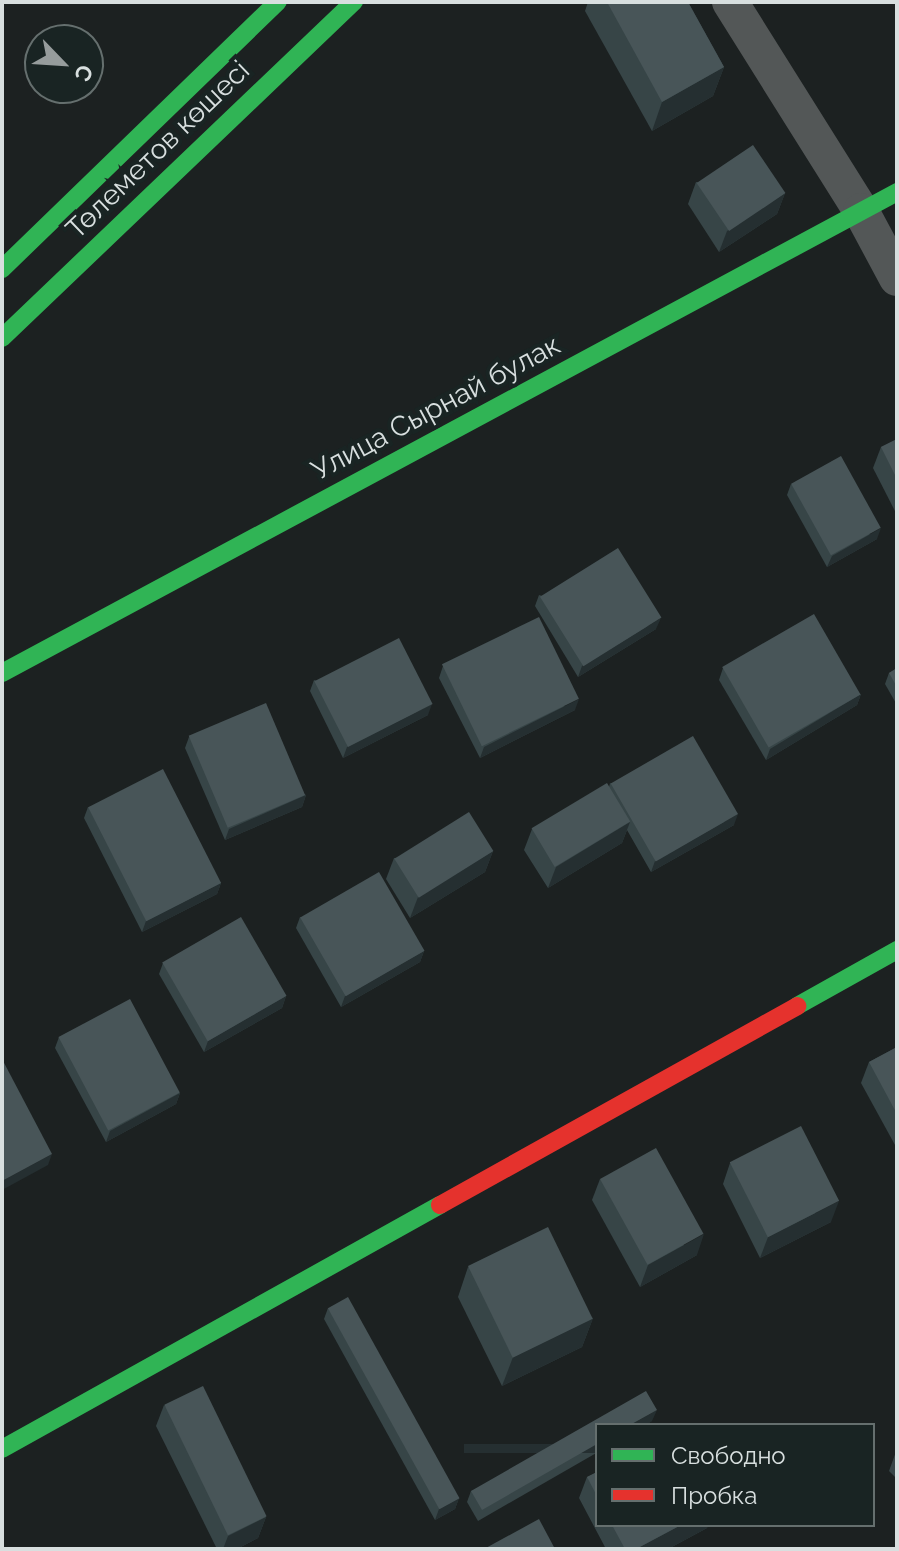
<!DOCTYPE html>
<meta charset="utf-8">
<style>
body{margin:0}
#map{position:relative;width:899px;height:1551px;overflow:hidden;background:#1c2121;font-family:Raleway,sans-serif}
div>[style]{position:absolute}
.street>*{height:36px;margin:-18px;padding:0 18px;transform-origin:18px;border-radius:18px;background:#535757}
.fast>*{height:18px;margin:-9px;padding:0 9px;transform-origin:9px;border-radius:9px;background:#30b455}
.jam>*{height:18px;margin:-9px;padding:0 9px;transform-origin:9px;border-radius:9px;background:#e5322d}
.wall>*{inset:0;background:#374547}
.shaded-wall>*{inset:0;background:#252f31;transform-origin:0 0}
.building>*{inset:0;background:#485558;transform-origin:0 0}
span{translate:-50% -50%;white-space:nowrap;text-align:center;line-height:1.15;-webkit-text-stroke:8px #192423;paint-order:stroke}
.street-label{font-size:28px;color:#d8dfdf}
.frame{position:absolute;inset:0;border:4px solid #d8dfdf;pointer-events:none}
.legend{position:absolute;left:595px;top:1423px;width:280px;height:104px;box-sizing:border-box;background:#192423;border:2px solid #656f6e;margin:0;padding:10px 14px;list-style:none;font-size:24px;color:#d8dfdf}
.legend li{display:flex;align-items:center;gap:16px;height:40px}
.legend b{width:40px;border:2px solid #656f6e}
.north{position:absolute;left:24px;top:24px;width:80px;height:80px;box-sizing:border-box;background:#192423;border:2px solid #656f6e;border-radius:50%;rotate:115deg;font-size:22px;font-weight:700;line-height:32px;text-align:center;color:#d8dfdf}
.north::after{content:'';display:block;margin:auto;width:28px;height:36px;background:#969c9c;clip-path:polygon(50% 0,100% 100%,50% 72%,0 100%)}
</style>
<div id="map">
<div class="street">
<i style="left:730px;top:2px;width:247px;rotate:57.9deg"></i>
<i style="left:861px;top:211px;width:76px;rotate:61.8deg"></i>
</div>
<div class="fast">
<i style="left:2px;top:269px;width:384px;rotate:-44.1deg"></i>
<i style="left:2px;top:338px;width:487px;rotate:-43.7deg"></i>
<i style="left:2px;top:673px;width:1016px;rotate:-28.25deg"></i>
<i style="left:797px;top:1006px;width:115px;rotate:-29.2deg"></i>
<i style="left:2px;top:1449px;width:501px;rotate:-29.12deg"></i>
</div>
<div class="jam">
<i style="left:440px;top:1205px;width:409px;rotate:-29.1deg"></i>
</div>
<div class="wall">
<i style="clip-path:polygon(588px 2px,688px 2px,724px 67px,713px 96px,652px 131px,585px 11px)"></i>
<i style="clip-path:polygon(696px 182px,785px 193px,777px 214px,719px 252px,688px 204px)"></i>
<i style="clip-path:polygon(897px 439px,897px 515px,873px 468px,881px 447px)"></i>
<i style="clip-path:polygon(791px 484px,877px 539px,827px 567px,787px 495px)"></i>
<i style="clip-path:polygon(539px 595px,656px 629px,578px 677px,535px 606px)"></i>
<i style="clip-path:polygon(443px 666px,575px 710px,480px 758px,439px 678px)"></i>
<i style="clip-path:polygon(723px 668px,861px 694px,857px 705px,766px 760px,719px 680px)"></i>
<i style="clip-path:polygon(897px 668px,897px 705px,885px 684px,889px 673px)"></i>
<i style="clip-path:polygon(314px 680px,428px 715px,343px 758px,310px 691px)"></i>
<i style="clip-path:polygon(189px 737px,306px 795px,302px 807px,225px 840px,185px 748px)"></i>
<i style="clip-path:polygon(610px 783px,734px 825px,651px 872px,627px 830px,622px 843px,548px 888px,524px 850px,532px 829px,609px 787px)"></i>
<i style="clip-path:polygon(88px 807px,221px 883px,217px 894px,142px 932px,84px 818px)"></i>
<i style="clip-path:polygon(493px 851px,485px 872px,410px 918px,386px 879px,394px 858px)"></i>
<i style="clip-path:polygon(300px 917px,424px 951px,420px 962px,341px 1007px,296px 928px)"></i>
<i style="clip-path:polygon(163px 963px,286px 996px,282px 1008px,204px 1052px,159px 974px)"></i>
<i style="clip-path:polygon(59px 1037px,180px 1093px,176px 1104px,106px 1142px,55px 1048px)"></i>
<i style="clip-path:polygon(897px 1047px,897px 1143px,895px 1145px,861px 1083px,869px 1062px)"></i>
<i style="clip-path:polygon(730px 1163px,831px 1222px,760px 1258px,723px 1184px)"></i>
<i style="clip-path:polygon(600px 1179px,697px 1255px,640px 1287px,592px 1200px)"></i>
<i style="clip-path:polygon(468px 1267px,593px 1318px,582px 1347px,502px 1386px,458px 1297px)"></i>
<i style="clip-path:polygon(328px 1308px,459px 1498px,455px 1509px,435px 1520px,324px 1319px)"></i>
<i style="clip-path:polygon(164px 1405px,266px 1517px,258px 1538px,237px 1549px,217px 1549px,156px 1426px)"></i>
<i style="clip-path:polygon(652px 1421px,478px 1521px,467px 1502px,471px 1491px)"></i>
<i style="clip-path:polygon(897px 1449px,897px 1479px,889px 1471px)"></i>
<i style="clip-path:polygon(597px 1472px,597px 1525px,708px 1525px,707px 1528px,668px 1549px,606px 1549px,579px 1498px,587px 1477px)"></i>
</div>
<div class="shaded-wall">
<i style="clip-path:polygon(724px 67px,713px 96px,652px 131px,662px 102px)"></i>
<i style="clip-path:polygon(785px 193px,777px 214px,719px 252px,727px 231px)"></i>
<i style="clip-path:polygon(881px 528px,877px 539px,827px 567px,832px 556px)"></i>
<i style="clip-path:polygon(661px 618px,656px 629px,578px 677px,582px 666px)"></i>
<i style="clip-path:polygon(861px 694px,857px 705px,766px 760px,770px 749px)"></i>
<i style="clip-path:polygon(579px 699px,575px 710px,480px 758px,484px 747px)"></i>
<i style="clip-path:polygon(432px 704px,428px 715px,343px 758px,347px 747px)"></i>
<i style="clip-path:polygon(306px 795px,302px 807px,225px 840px,229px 829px)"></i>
<i style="clip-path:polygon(738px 814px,734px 825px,651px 872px,655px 861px)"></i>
<i style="clip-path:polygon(630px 822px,622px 843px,548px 888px,556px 867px)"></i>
<i style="clip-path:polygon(493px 851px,485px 872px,410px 918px,418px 897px)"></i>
<i style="clip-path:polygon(221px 883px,217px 894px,142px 932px,146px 921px)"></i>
<i style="clip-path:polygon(424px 951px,420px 962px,341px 1007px,345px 996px)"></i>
<i style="clip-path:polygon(286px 996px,282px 1008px,204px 1052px,208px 1041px)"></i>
<i style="clip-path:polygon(180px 1093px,176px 1104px,106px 1142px,110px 1131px)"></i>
<i style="clip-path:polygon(52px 1154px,48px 1165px,2px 1190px,2px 1181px)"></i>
<i style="clip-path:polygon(839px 1201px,831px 1222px,760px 1258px,768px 1237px)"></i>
<i style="clip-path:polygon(704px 1234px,697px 1255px,640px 1287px,648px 1265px)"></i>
<i style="clip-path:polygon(593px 1318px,582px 1347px,502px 1386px,513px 1357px)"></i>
<i style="clip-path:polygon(657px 1410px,652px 1421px,646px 1425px,630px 1425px)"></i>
<i style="left:597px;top:1444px;width:9px;height:133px;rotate:90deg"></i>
<i style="clip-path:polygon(459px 1498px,455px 1509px,435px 1520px,439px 1509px)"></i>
<i style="clip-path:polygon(266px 1517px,258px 1538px,237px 1549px,223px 1549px,228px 1536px)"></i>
<i style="clip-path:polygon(681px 1525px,708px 1525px,707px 1528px,668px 1549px,636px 1549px)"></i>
</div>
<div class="building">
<i style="clip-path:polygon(607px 2px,688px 2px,724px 67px,662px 102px)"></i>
<i style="left:753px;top:145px;width:58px;height:68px;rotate:56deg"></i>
<i style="clip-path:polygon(897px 439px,897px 479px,881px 447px)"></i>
<i style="left:841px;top:456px;width:82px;height:57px;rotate:61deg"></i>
<i style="left:618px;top:548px;width:82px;height:92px;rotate:58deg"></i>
<i style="left:814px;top:614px;width:93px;height:106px;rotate:60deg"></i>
<i style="left:539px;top:617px;width:91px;height:108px;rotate:64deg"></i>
<i style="left:399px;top:638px;width:74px;height:95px;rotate:63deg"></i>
<i style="clip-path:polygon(897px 668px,897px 687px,889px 673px)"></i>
<i style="left:266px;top:703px;width:100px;height:84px;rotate:67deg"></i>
<i style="left:693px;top:736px;width:90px;height:95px;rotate:60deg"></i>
<i style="left:163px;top:769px;width:128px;height:84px;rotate:63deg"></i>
<i style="left:607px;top:783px;width:45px;height:88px;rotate:59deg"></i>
<i style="left:469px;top:812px;width:46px;height:88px;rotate:58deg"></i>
<i style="left:379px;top:872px;width:91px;height:91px;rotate:60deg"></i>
<i style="left:241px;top:917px;width:91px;height:91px;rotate:60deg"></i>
<i style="left:130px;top:999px;width:106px;height:81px;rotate:62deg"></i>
<i style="clip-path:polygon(897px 1047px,897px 1114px,869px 1062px)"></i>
<i style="clip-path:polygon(2px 1059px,52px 1154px,2px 1181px)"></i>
<i style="left:801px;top:1126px;width:84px;height:80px;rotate:63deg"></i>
<i style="left:656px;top:1148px;width:98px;height:64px;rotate:61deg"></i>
<i style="left:548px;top:1227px;width:102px;height:89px;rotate:64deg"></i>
<i style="left:348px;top:1297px;width:230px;height:23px;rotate:61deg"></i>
<i style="left:203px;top:1386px;width:145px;height:43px;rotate:64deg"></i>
<i style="clip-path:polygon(646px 1391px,657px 1410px,630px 1425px,597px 1425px,597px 1444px,482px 1510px,471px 1491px)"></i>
<i style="clip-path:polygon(597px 1472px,597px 1496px,587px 1477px)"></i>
<i style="clip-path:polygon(539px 1519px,555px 1549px,484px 1549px)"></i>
<i style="clip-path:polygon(612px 1525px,681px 1525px,636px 1549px,625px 1549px)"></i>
</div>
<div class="street-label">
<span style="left:158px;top:150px;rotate:-44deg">Төлеметов көшесі</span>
<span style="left:436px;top:408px;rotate:-28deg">Улица Сырнай булак</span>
</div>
<div class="frame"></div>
<ul class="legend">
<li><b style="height:10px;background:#30b455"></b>Свободно</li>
<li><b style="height:10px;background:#e5322d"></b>Пробка</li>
</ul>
<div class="north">С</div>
</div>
